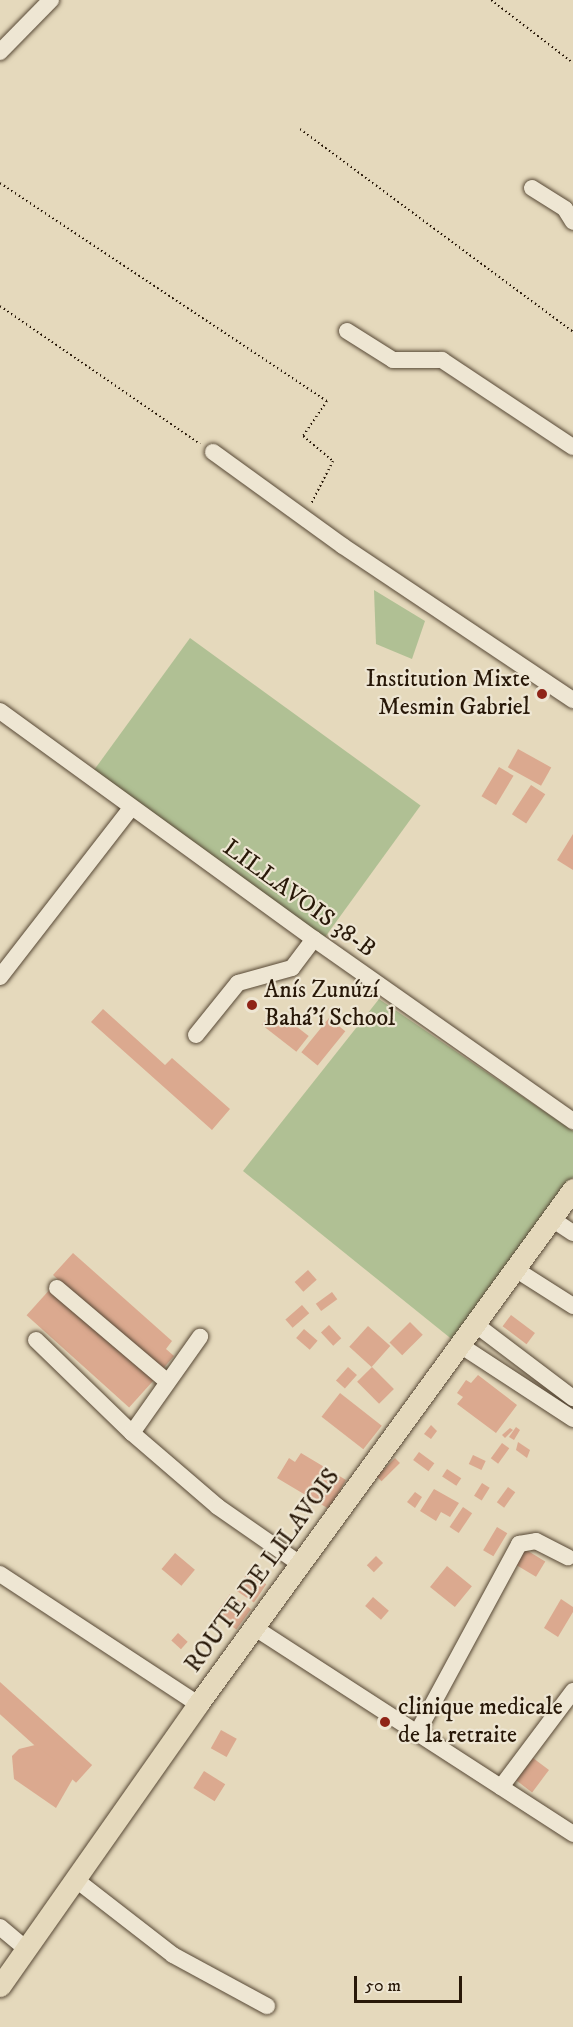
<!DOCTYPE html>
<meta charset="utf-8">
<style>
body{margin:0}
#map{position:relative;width:573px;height:2027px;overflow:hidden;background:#e5d9bc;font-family:"IM FELL DW Pica",serif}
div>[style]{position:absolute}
.green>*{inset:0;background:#b0c094;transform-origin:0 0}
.building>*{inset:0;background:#dba98f;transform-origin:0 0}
.path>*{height:2px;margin-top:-1px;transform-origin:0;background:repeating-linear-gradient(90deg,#281808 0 1.5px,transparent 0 4.5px)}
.roads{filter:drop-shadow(0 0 2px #574835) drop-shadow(0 0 2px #574835)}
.minor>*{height:16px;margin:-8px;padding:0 8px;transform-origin:8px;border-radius:8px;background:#eee6d3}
.major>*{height:21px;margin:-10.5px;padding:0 10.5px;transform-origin:10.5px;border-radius:10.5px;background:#e5d9bc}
.dots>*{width:16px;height:16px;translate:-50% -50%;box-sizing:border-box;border:3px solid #eee6d3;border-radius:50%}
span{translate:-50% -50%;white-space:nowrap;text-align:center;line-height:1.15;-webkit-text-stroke:4.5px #eee6d3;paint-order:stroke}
.poi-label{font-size:24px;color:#281808}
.right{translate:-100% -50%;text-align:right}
.left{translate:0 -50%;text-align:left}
.street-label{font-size:24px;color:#281808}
.scale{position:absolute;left:354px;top:1976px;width:108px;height:27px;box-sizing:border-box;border:3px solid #281808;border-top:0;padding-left:8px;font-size:18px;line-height:21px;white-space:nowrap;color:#281808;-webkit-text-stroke:4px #eee6d3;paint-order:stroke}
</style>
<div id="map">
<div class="green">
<i style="clip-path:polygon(374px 590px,425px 621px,412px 659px,376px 644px)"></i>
<i style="left:190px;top:638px;width:285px;height:163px;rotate:36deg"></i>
<i style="clip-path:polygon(379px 999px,573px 1131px,573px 1177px,454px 1341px,243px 1171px)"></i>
</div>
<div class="building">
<i style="left:518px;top:749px;width:38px;height:21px;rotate:29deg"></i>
<i style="left:499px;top:767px;width:17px;height:34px;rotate:31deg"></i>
<i style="left:531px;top:785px;width:17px;height:35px;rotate:33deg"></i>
<i style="clip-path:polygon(573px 834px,573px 870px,557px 860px)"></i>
<i style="clip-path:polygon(103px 1009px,165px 1065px,172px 1058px,230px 1109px,212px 1130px,91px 1022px)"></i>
<i style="left:274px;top:1009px;width:44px;height:20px;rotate:38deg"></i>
<i style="left:329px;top:1018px;width:21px;height:44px;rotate:39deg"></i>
<i style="clip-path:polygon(73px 1253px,172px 1341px,166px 1349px,174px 1356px,161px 1371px,53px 1275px)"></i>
<i style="left:308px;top:1270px;width:13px;height:18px;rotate:48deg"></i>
<i style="left:52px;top:1287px;width:138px;height:38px;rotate:42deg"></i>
<i style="left:332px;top:1292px;width:9px;height:20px;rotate:54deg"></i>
<i style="left:302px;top:1305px;width:11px;height:22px;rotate:49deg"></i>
<i style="left:511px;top:1315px;width:30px;height:14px;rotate:37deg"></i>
<i style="left:410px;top:1322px;width:18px;height:29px;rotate:45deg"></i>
<i style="left:329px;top:1325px;width:18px;height:11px;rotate:47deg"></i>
<i style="left:368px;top:1326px;width:30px;height:28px;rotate:42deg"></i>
<i style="left:304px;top:1329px;width:18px;height:12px;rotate:41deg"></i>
<i style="left:348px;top:1367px;width:12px;height:18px;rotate:42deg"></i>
<i style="left:372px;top:1367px;width:31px;height:21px;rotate:45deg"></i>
<i style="clip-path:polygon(478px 1375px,517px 1405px,496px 1433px,457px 1404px,463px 1397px,457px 1393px,466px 1380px,471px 1383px)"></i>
<i style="left:340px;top:1393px;width:53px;height:30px;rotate:38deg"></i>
<i style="clip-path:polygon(431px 1425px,437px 1431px,431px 1439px,424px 1434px)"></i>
<i style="clip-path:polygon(516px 1427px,520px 1430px,514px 1440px,509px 1437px)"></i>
<i style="clip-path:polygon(510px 1428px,513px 1430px,505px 1438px,502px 1435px)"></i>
<i style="clip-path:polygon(518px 1442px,530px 1450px,527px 1458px,516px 1450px)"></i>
<i style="left:502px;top:1443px;width:9px;height:19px;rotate:36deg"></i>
<i style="left:419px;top:1452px;width:19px;height:10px;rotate:36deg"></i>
<i style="clip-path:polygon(301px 1453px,346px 1480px,329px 1509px,277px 1478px,289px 1458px,295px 1462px)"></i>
<i style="left:473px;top:1455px;width:14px;height:10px;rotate:25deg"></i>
<i style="left:395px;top:1458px;width:7px;height:26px;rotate:45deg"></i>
<i style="left:447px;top:1469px;width:17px;height:9px;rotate:33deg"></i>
<i style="left:482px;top:1483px;width:9px;height:15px;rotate:32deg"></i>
<i style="left:508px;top:1487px;width:9px;height:19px;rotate:36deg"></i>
<i style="clip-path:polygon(434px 1489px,459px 1503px,450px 1517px,441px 1512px,436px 1521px,420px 1511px)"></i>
<i style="clip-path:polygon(415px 1492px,422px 1497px,415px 1508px,407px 1502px)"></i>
<i style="left:463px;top:1507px;width:11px;height:24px;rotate:34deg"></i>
<i style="left:497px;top:1527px;width:12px;height:27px;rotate:31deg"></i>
<i style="left:523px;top:1548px;width:26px;height:18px;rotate:31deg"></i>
<i style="left:175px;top:1553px;width:26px;height:21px;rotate:40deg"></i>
<i style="left:376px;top:1556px;width:10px;height:13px;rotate:45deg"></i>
<i style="left:447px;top:1566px;width:32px;height:27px;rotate:39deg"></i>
<i style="left:248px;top:1572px;width:22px;height:22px;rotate:34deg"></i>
<i style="left:230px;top:1594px;width:26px;height:25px;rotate:36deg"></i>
<i style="left:373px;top:1597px;width:21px;height:12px;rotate:41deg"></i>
<i style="clip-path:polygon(561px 1599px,573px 1607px,573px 1612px,558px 1637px,544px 1628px)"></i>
<i style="left:178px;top:1633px;width:13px;height:10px;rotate:42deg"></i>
<i style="left:189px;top:1655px;width:16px;height:8px;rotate:43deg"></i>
<i style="left:0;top:1682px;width:124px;height:24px;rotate:42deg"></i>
<i style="left:221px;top:1730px;width:18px;height:21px;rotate:29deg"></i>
<i style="clip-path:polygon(35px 1745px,75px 1775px,56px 1808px,14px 1779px,12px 1756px,19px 1749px)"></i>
<i style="left:533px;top:1758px;width:20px;height:28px;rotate:37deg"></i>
<i style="left:204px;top:1771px;width:25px;height:20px;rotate:32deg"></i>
</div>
<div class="path">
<i style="left:491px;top:0;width:103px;rotate:37.5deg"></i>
<i style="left:300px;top:129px;width:340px;rotate:36.6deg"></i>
<i style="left:0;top:183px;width:393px;rotate:33.7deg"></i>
<i style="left:327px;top:401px;width:42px;rotate:124.4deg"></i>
<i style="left:303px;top:436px;width:39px;rotate:40deg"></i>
<i style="left:333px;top:461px;width:48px;rotate:117.1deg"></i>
<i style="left:0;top:306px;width:243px;rotate:34.6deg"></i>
</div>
<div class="roads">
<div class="minor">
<i style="left:0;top:52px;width:73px;rotate:-45.6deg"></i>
<i style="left:532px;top:188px;width:39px;rotate:32deg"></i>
<i style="left:565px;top:209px;width:15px;rotate:58deg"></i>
<i style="left:347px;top:331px;width:54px;rotate:32.2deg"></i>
<i style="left:393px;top:360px;width:49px"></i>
<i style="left:442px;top:360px;width:157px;rotate:33.6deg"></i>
<i style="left:213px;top:452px;width:160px;rotate:35.9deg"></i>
<i style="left:343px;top:546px;width:277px;rotate:33.8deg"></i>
<i style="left:0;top:711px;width:388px;rotate:36deg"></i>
<i style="left:314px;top:939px;width:317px;rotate:35.1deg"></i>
<i style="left:0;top:977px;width:214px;rotate:-52.2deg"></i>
<i style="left:196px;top:1035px;width:67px;rotate:-51.1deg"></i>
<i style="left:238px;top:983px;width:56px;rotate:-15.5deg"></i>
<i style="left:292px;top:968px;width:36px;rotate:-53deg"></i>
<i style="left:552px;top:1219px;width:25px;rotate:34deg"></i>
<i style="left:515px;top:1269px;width:69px;rotate:32.5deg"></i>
<i style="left:57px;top:1288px;width:145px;rotate:40.3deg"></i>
<i style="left:475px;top:1324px;width:123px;rotate:37.1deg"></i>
<i style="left:36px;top:1340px;width:134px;rotate:44.1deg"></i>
<i style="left:132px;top:1433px;width:113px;rotate:40.7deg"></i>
<i style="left:218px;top:1507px;width:100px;rotate:34.8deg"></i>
<i style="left:460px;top:1345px;width:135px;rotate:33.2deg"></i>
<i style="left:132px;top:1433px;width:118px;rotate:-54.7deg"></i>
<i style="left:0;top:1574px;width:237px;rotate:33.3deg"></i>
<i style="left:255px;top:1628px;width:379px;rotate:32.9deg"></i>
<i style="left:417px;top:1733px;width:215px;rotate:-61.6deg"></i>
<i style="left:519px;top:1544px;width:17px;rotate:-10deg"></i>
<i style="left:536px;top:1541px;width:36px;rotate:27deg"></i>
<i style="left:501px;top:1787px;width:120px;rotate:-53.1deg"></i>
<i style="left:75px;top:1879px;width:124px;rotate:37.8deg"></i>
<i style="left:173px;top:1955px;width:107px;rotate:28.5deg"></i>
<i style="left:0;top:1927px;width:34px;rotate:40deg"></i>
</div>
<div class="major">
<i style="left:0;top:1986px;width:345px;rotate:-54.9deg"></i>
<i style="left:198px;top:1704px;width:637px;rotate:-53.94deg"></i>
</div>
</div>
<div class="dots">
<i style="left:542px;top:694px;background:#8f2418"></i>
<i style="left:252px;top:1005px;background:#8f2418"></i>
<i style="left:385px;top:1722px;background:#8f2418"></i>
</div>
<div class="poi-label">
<span class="right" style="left:530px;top:694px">Institution Mixte<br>Mesmin Gabriel</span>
<span class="left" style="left:264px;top:1005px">Anís Zunúzí<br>Bahá'í School</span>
<span class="left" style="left:398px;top:1722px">clinique medicale<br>de la retraite</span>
</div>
<div class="street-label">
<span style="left:299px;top:899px;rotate:36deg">LILLAVOIS 38-B</span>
<span style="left:263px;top:1571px;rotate:-54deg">ROUTE DE LILAVOIS</span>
</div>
<div class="scale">50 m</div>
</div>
